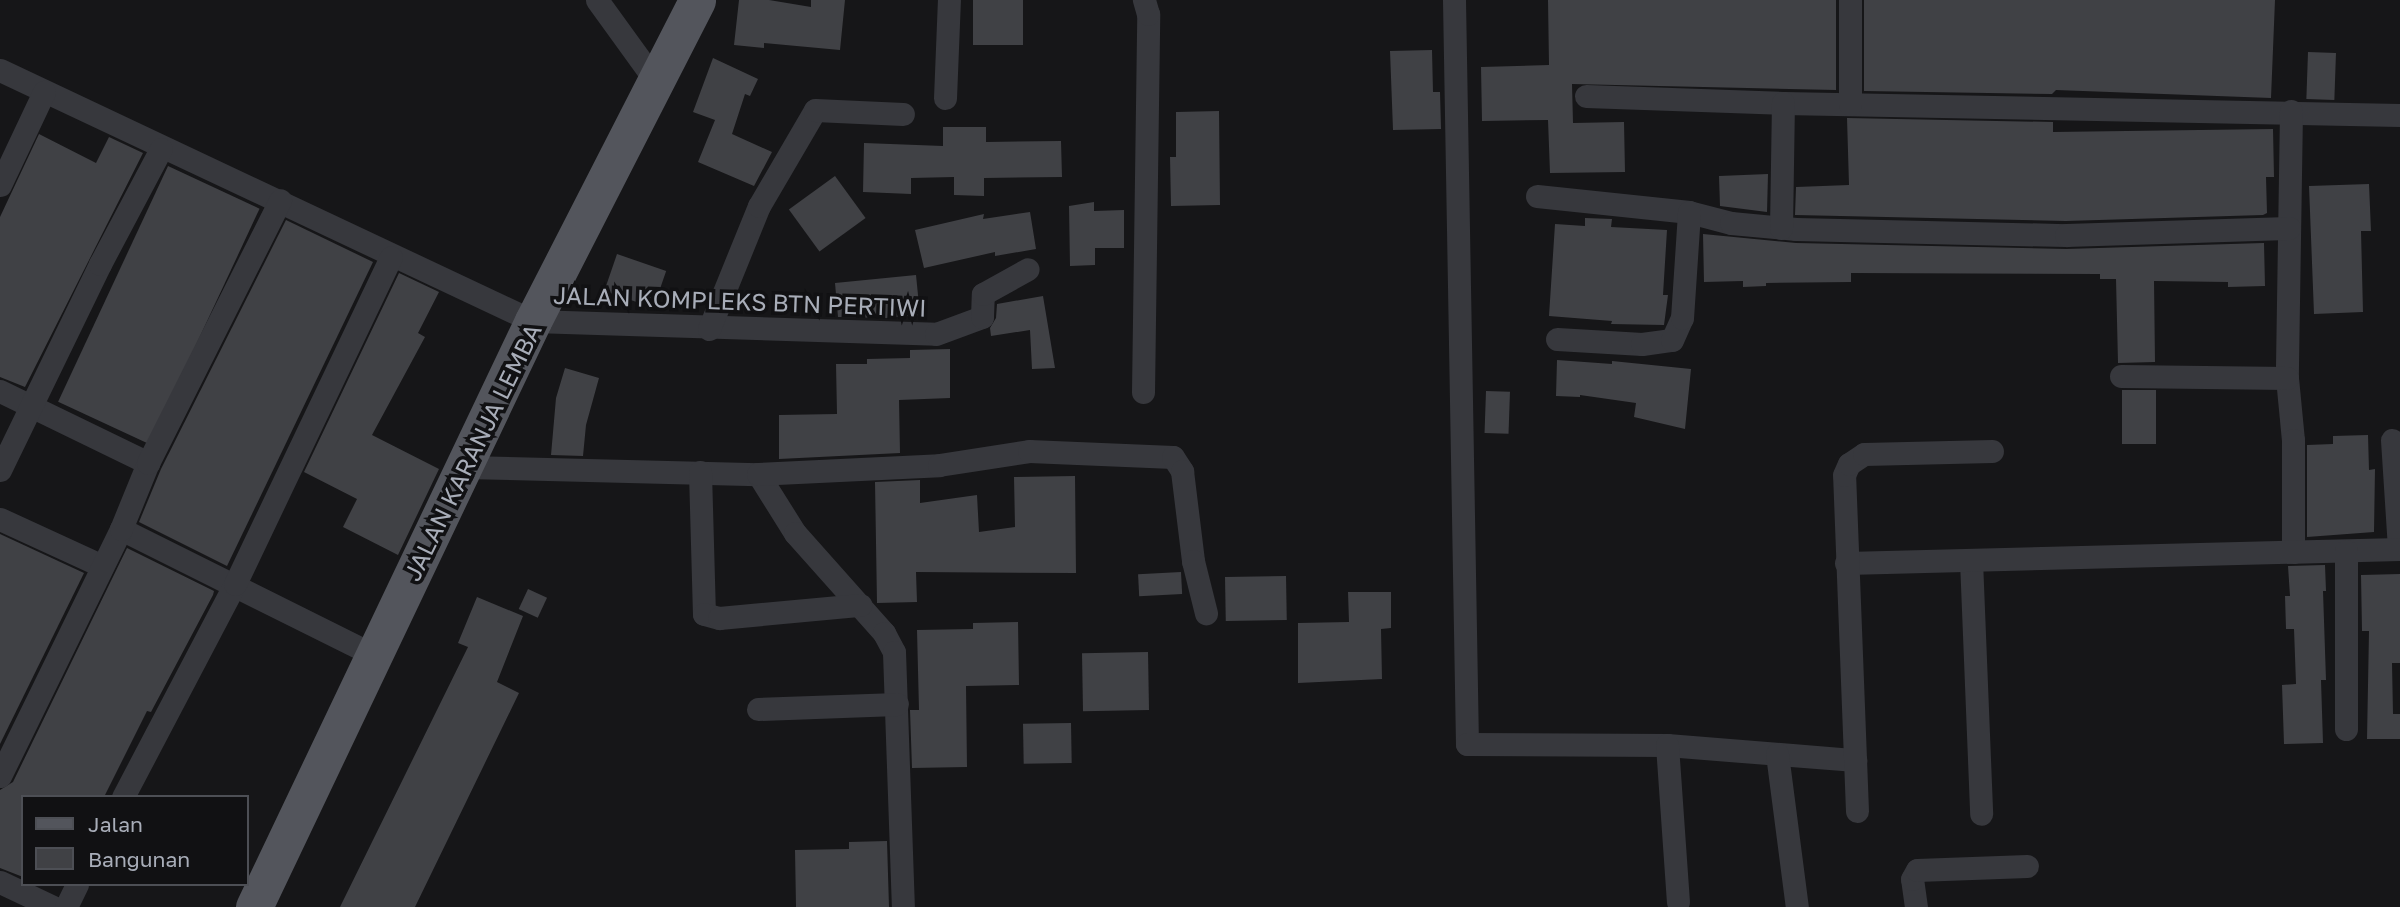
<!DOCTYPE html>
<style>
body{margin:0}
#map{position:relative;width:2400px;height:907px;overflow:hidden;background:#161618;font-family:"Golos Text",sans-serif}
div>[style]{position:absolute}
.building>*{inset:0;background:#404145;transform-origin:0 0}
.minor>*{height:23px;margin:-11.5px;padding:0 11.5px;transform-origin:11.5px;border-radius:11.5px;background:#37383d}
.primary>*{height:37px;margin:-18.5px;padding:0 18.5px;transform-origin:18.5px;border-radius:18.5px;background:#53555c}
span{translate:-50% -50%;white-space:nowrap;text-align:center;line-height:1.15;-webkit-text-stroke:7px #111113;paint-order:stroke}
.street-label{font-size:24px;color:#a8adb8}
.legend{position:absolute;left:21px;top:795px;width:228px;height:91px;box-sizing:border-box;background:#111113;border:2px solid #4d4f55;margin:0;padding:9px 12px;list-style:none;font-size:21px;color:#a8adb8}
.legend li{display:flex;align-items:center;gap:14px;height:35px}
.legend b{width:35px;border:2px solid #4d4f55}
</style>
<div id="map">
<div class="building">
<i style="clip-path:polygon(739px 0,769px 0,811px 7px,811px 0,845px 0,840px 50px,764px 43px,764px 48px,734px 45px)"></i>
<i style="left:973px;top:0;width:50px;height:45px"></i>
<i style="clip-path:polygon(1548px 0,1836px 0,1836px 90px,1572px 84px,1573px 123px,1624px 122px,1625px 172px,1550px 173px,1548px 120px,1482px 121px,1481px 67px,1549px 65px)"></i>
<i style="clip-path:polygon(1864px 0,2275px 0,2271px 98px,2056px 90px,2052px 94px,1864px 91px)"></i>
<i style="clip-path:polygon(1432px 50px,1433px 92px,1440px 92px,1441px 129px,1393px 130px,1390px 51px)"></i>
<i style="left:2308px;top:52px;width:28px;height:47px;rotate:2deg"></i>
<i style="clip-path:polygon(713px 58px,758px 79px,750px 96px,745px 94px,732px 134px,772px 152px,754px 186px,698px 162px,715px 120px,693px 112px)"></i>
<i style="clip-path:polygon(1219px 111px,1220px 205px,1171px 206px,1170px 157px,1176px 157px,1176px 112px)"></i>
<i style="clip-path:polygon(1847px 118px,2053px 122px,2053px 132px,2273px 129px,2274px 177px,2266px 177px,2267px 213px,2263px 215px,2066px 221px,1795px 215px,1796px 187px,1849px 185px)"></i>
<i style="clip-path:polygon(943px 127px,986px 127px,986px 142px,1061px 141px,1062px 177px,984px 178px,984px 196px,954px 195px,954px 177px,911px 178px,911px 194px,863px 192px,864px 143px,943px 146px)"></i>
<i style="clip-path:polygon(39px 134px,96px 163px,109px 137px,143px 153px,25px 387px,0 377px,0 217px)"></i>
<i style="left:168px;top:166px;width:101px;height:260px;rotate:25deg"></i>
<i style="clip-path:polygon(1768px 174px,1767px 212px,1720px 206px,1719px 176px)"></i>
<i style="left:835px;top:176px;width:52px;height:57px;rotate:54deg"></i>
<i style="clip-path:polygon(2369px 184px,2371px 231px,2361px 231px,2363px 312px,2314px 314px,2309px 186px)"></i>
<i style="clip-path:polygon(1094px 202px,1094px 211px,1124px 210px,1124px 248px,1095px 248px,1095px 265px,1070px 266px,1069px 206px)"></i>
<i style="clip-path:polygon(1030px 212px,1036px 249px,995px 256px,995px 252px,924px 268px,915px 230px,984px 214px,983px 219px)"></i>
<i style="clip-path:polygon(1585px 218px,1612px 219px,1611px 227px,1667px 230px,1663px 295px,1668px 295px,1664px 325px,1611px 324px,1612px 321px,1549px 316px,1555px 224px,1585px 226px)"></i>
<i style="clip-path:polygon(286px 220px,373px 262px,227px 566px,139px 522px,161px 469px)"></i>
<i style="clip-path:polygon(1703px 234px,1796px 243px,2066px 249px,2264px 243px,2265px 286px,2228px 287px,2228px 282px,2154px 281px,2155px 362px,2118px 363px,2116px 279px,2100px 279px,2100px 274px,1851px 273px,1851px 282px,1766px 283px,1766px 286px,1743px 287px,1743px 281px,1704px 282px)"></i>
<i style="left:617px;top:254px;width:52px;height:39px;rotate:19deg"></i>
<i style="clip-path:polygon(399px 273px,439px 292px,418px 333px,425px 337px,372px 435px,439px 469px,398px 555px,343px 527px,357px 499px,304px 472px)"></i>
<i style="clip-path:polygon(916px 275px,920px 315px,886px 318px,838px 317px,835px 283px)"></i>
<i style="clip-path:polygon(1043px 296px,1055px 368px,1032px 369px,1030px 330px,991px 336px,990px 328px,996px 318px,997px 304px)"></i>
<i style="clip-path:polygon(950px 349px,950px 398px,899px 400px,900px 453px,779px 459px,779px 415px,837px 414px,836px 364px,867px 364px,867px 359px,910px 358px,910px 350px)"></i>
<i style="clip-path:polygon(1557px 360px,1612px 364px,1612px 361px,1691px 369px,1685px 429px,1634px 417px,1636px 403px,1580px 395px,1580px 397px,1556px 396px)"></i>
<i style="clip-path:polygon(565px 368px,599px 378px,586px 425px,583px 456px,551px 455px,556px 398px)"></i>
<i style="left:2122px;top:390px;width:34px;height:54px"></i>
<i style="left:1486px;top:391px;width:24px;height:42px;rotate:2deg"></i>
<i style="clip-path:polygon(2368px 435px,2369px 470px,2375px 469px,2374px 532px,2307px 537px,2307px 445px,2333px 444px,2333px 436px)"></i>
<i style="clip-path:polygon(1075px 476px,1076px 573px,916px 572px,917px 602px,877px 603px,875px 482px,920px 480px,920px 503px,977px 495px,979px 532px,1015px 527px,1014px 477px)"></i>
<i style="clip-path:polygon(0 534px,84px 573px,0 744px)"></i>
<i style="clip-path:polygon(127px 548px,214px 591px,213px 595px,151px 712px,147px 711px,104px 797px,23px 797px,23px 877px,0 868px,0 790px,13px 782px)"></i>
<i style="clip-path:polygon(2325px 565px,2326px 591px,2323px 591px,2326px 680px,2321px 680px,2323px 743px,2284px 744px,2282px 685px,2296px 684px,2294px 629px,2286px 629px,2285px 596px,2290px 596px,2288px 566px)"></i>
<i style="left:1181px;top:572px;width:22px;height:43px;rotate:87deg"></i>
<i style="clip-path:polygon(2400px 574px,2400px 663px,2392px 663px,2393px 714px,2400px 714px,2400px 739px,2367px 739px,2369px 631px,2362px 631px,2361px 575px)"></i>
<i style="left:1286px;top:576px;width:44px;height:61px;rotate:89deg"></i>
<i style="left:528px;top:589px;width:21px;height:22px;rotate:25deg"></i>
<i style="clip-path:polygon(1348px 592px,1391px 592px,1391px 628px,1381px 629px,1382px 679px,1298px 683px,1298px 623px,1349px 622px)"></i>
<i style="clip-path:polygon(477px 597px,523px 616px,497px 682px,519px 693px,415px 907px,340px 907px,468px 647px,458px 643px)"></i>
<i style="clip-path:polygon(1018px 622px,1019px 685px,966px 686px,967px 767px,912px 768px,910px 710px,919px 710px,917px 630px,973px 629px,973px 623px)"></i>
<i style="left:1148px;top:652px;width:58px;height:66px;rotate:89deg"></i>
<i style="left:1071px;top:723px;width:40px;height:48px;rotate:89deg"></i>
<i style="clip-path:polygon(887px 841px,889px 907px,796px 907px,795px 850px,849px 849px,849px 842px)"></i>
</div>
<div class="minor">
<i style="left:597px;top:0;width:99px;rotate:54.1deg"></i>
<i style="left:1454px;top:0;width:744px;rotate:89deg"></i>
<i style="left:1467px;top:744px;width:200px;rotate:0.3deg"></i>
<i style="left:1667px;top:745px;width:189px;rotate:4.6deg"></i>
<i style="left:0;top:70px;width:589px;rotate:25.22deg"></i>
<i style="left:533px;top:321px;width:403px;rotate:1.8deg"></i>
<i style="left:936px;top:334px;width:49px;rotate:-20.3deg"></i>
<i style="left:982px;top:317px;width:23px;rotate:-88deg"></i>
<i style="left:983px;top:294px;width:51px;rotate:-29.1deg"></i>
<i style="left:1586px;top:96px;width:197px;rotate:2deg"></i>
<i style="left:1783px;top:103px;width:617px;rotate:1.11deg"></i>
<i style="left:945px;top:98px;width:98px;rotate:-87.7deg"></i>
<i style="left:1850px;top:104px;width:104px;rotate:-90deg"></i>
<i style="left:2291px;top:111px;width:267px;rotate:90.9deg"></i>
<i style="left:2287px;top:378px;width:62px;rotate:84.5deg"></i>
<i style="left:2293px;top:440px;width:112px;rotate:90deg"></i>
<i style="left:0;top:185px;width:103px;rotate:-64.7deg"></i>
<i style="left:1537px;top:196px;width:153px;rotate:6deg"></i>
<i style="left:1689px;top:212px;width:43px;rotate:14.7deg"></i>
<i style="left:1731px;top:223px;width:65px;rotate:5.3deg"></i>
<i style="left:1796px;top:229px;width:270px;rotate:1.3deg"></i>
<i style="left:2066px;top:235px;width:223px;rotate:-1.8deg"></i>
<i style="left:1781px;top:228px;width:125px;rotate:-89.1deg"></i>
<i style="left:709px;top:329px;width:133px;rotate:-67.9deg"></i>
<i style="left:759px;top:206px;width:111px;rotate:-59.7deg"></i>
<i style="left:815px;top:110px;width:88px;rotate:2.6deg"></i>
<i style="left:1557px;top:339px;width:85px;rotate:3.4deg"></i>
<i style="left:1642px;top:344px;width:30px;rotate:-8deg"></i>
<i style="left:1672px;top:340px;width:24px;rotate:-66deg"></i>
<i style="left:1682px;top:318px;width:106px;rotate:-86.2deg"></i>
<i style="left:2121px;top:376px;width:166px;rotate:0.7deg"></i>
<i style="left:0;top:391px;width:165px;rotate:25.9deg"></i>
<i style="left:1143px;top:392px;width:378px;rotate:-89.2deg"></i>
<i style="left:1148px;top:14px;width:15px;rotate:-106deg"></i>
<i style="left:2392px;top:440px;width:109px;rotate:86.3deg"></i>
<i style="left:465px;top:467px;width:293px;rotate:1.4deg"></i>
<i style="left:758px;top:474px;width:70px;rotate:57.9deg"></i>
<i style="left:795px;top:533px;width:134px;rotate:48.3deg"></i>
<i style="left:884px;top:633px;width:21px;rotate:62deg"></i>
<i style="left:894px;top:652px;width:255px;rotate:88deg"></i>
<i style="left:0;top:470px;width:229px;rotate:-64.1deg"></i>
<i style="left:100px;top:264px;width:130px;rotate:-62.1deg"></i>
<i style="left:700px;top:472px;width:142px;rotate:88.4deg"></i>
<i style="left:704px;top:614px;width:16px;rotate:15deg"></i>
<i style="left:719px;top:618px;width:142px;rotate:-5.3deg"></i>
<i style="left:758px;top:474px;width:181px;rotate:-2.8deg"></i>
<i style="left:939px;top:465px;width:91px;rotate:-8.8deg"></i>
<i style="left:1029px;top:451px;width:144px;rotate:2.4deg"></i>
<i style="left:1173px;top:457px;width:17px;rotate:57deg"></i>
<i style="left:1182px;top:471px;width:91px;rotate:83deg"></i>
<i style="left:1193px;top:561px;width:54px;rotate:76deg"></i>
<i style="left:0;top:519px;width:112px;rotate:24.7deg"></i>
<i style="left:121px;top:529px;width:283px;rotate:26.5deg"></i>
<i style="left:1971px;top:560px;width:254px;rotate:87.7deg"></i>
<i style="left:1846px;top:563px;width:554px;rotate:-1.45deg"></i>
<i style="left:758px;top:709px;width:139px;rotate:-2.1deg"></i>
<i style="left:2346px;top:729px;width:178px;rotate:-90deg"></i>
<i style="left:1667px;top:745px;width:157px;rotate:86deg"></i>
<i style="left:1777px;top:754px;width:154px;rotate:82.6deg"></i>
<i style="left:0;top:776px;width:275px;rotate:-63.9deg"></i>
<i style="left:121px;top:529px;width:71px;rotate:-67.8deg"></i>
<i style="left:148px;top:463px;width:294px;rotate:-63.3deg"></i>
<i style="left:123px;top:797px;width:241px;rotate:-62.3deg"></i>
<i style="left:235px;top:584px;width:362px;rotate:-64.5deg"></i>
<i style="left:1857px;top:811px;width:336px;rotate:-92.2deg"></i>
<i style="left:1844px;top:475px;width:12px;rotate:-66deg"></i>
<i style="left:1849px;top:464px;width:18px;rotate:-34deg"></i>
<i style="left:1864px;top:454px;width:128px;rotate:-1.3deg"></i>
<i style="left:0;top:882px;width:59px;rotate:25.3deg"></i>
<i style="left:66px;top:907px;width:25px;rotate:-64deg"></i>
<i style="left:1916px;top:907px;width:28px;rotate:-98deg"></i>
<i style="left:1912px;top:879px;width:10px;rotate:-61deg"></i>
<i style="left:1917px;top:870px;width:110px;rotate:-2.1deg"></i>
</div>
<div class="primary">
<i style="left:254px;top:907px;width:649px;rotate:-64.54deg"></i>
<i style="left:533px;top:321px;width:360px;rotate:-62.9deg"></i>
</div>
<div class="street-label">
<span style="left:740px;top:301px;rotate:2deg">JALAN KOMPLEKS BTN PERTIWI</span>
<span style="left:472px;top:452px;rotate:-64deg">JALAN KARANJA LEMBA</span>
</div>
<ul class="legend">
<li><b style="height:9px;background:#53555c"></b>Jalan</li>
<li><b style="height:19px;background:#404145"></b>Bangunan</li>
</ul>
</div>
